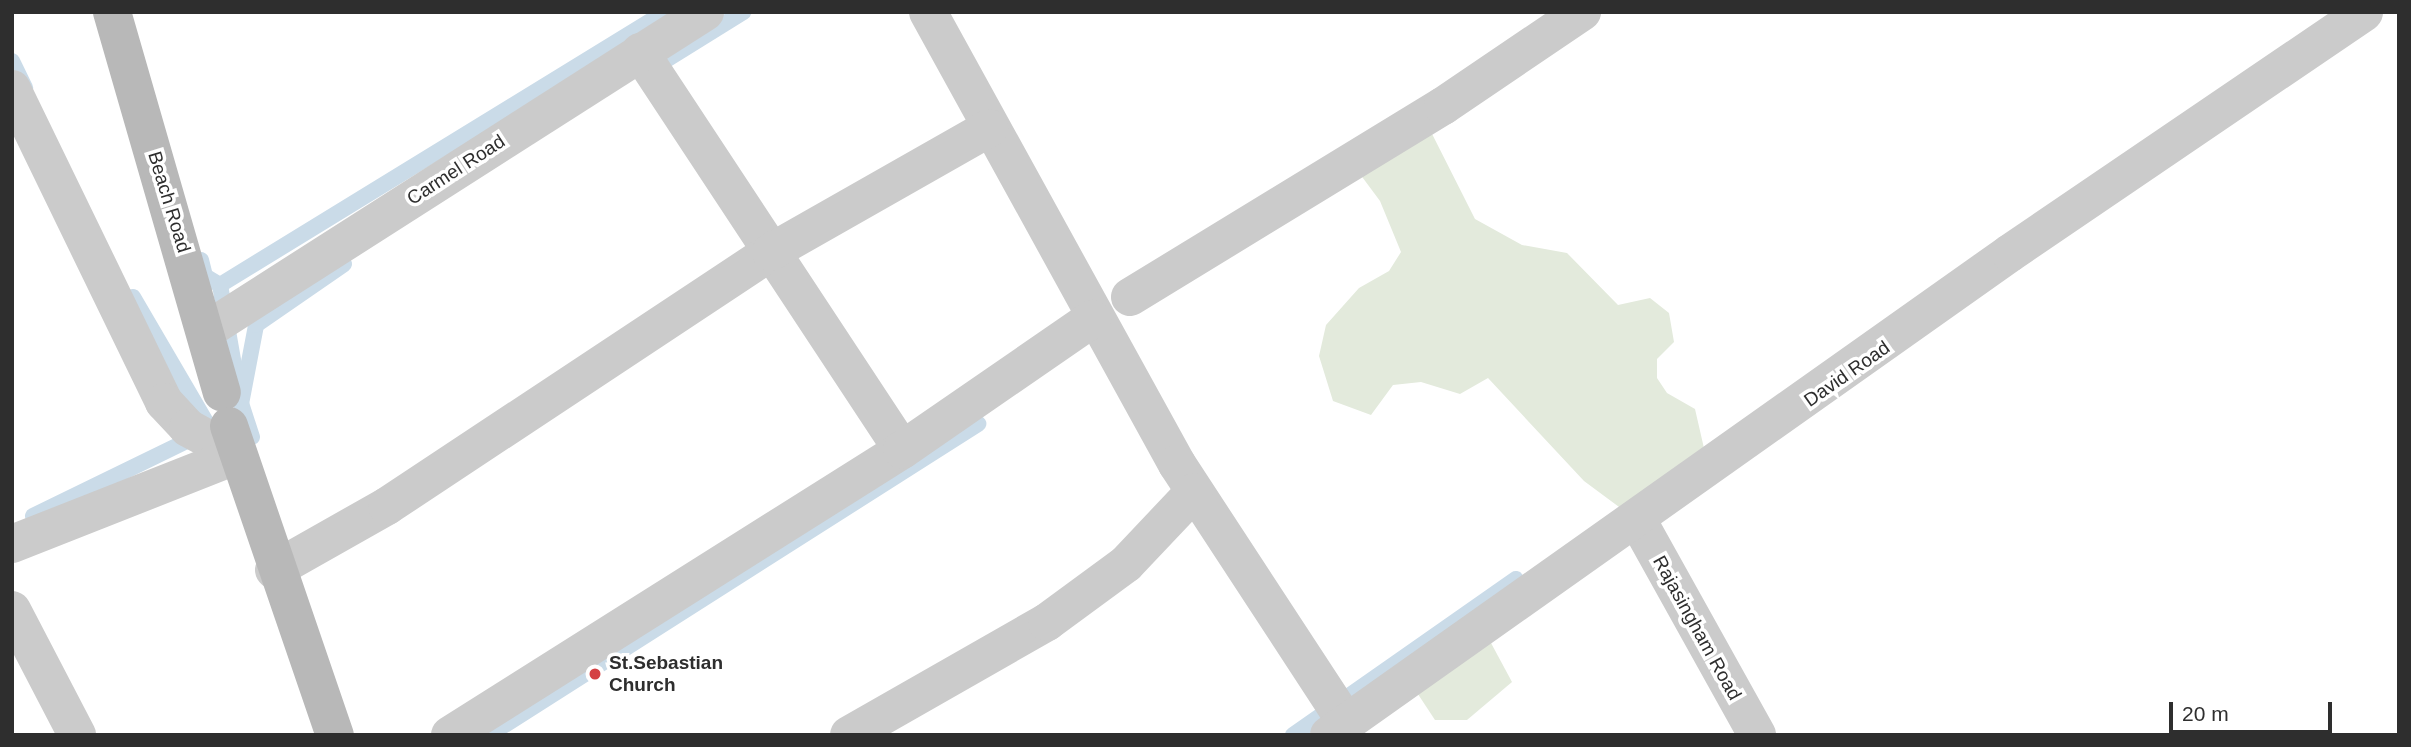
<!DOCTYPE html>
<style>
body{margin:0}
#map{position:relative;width:2411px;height:747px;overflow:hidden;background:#fff;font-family:Helvetica,sans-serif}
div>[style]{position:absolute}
.green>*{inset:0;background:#e3eadc}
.stream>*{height:16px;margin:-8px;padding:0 8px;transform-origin:8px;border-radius:8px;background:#cadbe8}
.minor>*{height:38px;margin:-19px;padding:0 19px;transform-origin:19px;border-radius:19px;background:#cbcbcb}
.secondary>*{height:38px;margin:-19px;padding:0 19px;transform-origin:19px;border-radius:19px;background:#b8b8b8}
.dots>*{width:19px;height:19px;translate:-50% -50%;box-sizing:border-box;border:4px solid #fff;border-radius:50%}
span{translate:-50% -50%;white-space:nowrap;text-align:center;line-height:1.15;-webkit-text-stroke:7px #fff;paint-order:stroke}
.street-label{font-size:19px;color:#2e2e2e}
.poi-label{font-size:19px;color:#2e2e2e;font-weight:700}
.left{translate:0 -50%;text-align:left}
.frame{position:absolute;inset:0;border:14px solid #2e2e2e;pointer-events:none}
.scale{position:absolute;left:2169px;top:702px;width:163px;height:32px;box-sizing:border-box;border:4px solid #2e2e2e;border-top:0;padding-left:9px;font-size:21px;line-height:24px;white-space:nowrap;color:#2e2e2e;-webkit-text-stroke:5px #fff;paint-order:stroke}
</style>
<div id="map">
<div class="green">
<i style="clip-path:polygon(1424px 118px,1475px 219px,1522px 245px,1567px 253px,1618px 305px,1650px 298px,1669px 313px,1674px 342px,1657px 359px,1657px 378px,1667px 393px,1695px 409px,1709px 470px,1638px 521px,1584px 481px,1488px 378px,1460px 394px,1421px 382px,1393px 385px,1371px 415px,1333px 401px,1319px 356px,1326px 325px,1359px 288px,1389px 271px,1401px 252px,1380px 201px,1351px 162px)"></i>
<i style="clip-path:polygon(1491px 643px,1512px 682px,1467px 720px,1435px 720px,1408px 679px)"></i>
</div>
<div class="stream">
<i style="left:12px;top:61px;width:30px;rotate:64deg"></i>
<i style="left:650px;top:70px;width:110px;rotate:-31.9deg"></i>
<i style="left:201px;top:260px;width:16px;rotate:76deg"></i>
<i style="left:205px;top:276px;width:17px;rotate:31deg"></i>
<i style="left:220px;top:285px;width:98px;rotate:80.1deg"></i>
<i style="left:220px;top:285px;width:522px;rotate:-31.53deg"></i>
<i style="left:133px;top:297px;width:153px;rotate:59.7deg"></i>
<i style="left:252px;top:437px;width:35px;rotate:-108deg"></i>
<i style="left:241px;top:404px;width:80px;rotate:-79.2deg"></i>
<i style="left:256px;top:325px;width:107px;rotate:-34.7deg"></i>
<i style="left:33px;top:516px;width:185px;rotate:-26deg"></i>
<i style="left:489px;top:735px;width:580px;rotate:-32.46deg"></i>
<i style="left:1293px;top:735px;width:272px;rotate:-35deg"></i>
</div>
<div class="minor">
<i style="left:928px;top:12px;width:516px;rotate:61.15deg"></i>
<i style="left:1177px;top:464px;width:308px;rotate:56.8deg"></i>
<i style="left:640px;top:52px;width:476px;rotate:56.6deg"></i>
<i style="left:12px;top:89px;width:348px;rotate:64.1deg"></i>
<i style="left:164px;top:402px;width:35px;rotate:47deg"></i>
<i style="left:188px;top:428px;width:57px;rotate:28.4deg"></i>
<i style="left:1130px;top:297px;width:367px;rotate:-31.4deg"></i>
<i style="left:1443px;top:106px;width:168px;rotate:-34.1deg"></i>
<i style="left:207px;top:330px;width:591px;rotate:-32.56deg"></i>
<i style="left:1638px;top:521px;width:245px;rotate:60.9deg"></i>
<i style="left:12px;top:544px;width:243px;rotate:-21.5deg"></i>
<i style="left:274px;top:570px;width:130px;rotate:-29.5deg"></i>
<i style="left:387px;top:506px;width:460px;rotate:-33.5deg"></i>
<i style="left:771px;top:252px;width:251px;rotate:-29.6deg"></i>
<i style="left:12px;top:610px;width:141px;rotate:62.5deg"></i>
<i style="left:450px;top:735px;width:534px;rotate:-32.23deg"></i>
<i style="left:902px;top:450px;width:231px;rotate:-34.6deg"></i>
<i style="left:849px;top:735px;width:228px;rotate:-29.7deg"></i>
<i style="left:1047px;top:622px;width:98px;rotate:-36.3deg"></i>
<i style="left:1126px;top:564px;width:99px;rotate:-46.6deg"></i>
<i style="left:1329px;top:735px;width:834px;rotate:-35.29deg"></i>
<i style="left:2010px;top:253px;width:428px;rotate:-34.2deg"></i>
</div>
<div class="secondary">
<i style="left:112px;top:12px;width:396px;rotate:73.9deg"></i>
<i style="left:229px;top:426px;width:327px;rotate:71.1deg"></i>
</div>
<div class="dots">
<i style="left:595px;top:674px;background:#d44043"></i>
</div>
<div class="street-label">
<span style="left:456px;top:170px;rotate:-33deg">Carmel Road</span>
<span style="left:169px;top:202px;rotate:73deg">Beach Road</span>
<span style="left:1847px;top:374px;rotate:-35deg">David Road</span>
<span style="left:1697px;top:628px;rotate:61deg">Rajasingham Road</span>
</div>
<div class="poi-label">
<span class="left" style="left:609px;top:674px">St.Sebastian<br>Church</span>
</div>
<div class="frame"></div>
<div class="scale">20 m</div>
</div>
